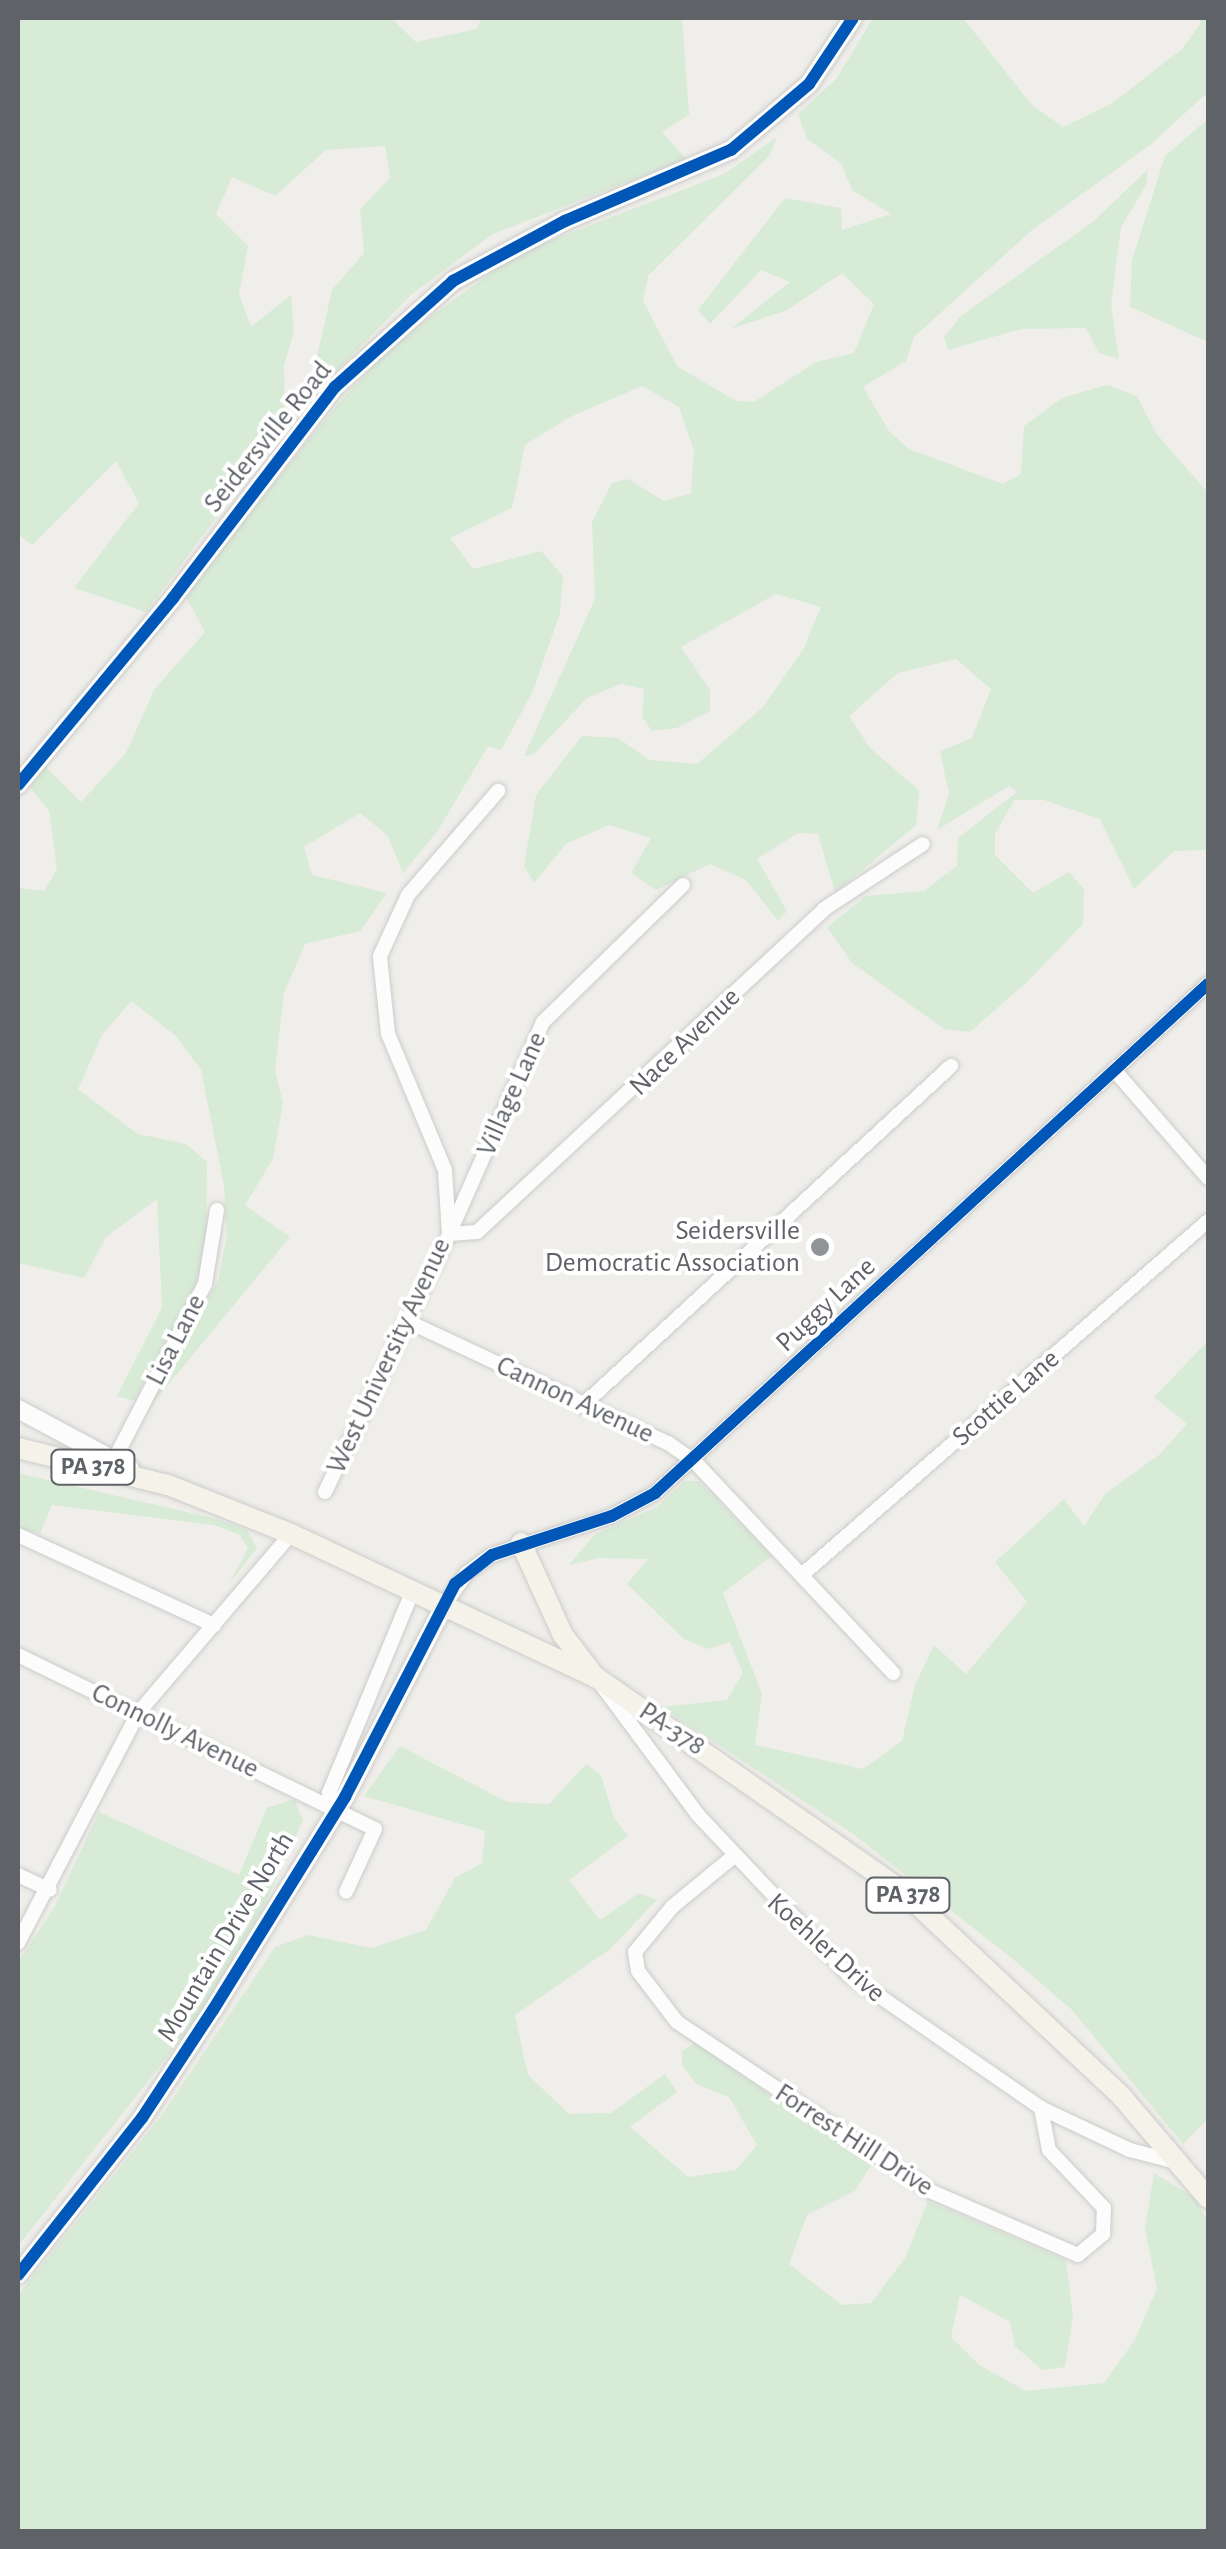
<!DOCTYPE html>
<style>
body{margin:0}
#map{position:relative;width:1226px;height:2549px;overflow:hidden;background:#efeeea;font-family:"Alegreya Sans",sans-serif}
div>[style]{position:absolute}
.green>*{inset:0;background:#d8ebd6}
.roads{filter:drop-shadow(0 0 2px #cbcccc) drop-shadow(0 0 2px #cbcccc)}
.minor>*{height:14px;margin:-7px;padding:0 7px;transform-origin:7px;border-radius:7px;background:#fdfcfc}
.tertiary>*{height:18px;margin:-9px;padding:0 9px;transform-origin:9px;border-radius:9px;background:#fdfcfc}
.primary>*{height:20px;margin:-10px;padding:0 10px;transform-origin:10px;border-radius:10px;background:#f4f2e9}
.cycleway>*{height:12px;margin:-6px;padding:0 6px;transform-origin:6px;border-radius:6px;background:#0057b8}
.dots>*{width:28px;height:28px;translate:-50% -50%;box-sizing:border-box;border:5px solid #fff;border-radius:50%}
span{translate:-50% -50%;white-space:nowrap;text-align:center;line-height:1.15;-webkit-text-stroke:8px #fff;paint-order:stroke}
.shield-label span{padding:2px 8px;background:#fff;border:2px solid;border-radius:8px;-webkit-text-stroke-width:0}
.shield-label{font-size:25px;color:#5f6368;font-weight:700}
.street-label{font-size:28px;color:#5f6368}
.poi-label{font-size:28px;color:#5f6368}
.right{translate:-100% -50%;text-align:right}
.frame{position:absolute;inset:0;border:20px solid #5f6368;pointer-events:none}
</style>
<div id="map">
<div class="green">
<i style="clip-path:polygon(18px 18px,391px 18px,416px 42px,477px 29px,481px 18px,682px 18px,689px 115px,662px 132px,686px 159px,493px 234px,412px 294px,307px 401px,332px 290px,364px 253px,360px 209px,390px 178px,385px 146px,326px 150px,275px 196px,232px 177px,216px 214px,248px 246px,239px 294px,251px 327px,291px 295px,294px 331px,284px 366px,285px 404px,278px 434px,146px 612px,74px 588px,139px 503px,116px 461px,32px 545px,18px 534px)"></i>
<i style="clip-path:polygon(873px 18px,963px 18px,1031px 104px,1063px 127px,1111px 104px,1182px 49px,1201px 23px,1198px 18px,1208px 18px,1208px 92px,1150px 145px,1032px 230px,914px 337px,906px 361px,863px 387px,889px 431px,909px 449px,1003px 484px,1021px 474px,1024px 426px,1062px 398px,1107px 385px,1137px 396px,1156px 433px,1208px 493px,1208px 850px,1174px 851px,1134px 889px,1100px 819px,1044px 800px,1014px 800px,995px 834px,995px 855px,1033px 893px,1069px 872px,1084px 889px,1083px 924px,1027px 982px,970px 1032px,944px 1029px,852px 963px,827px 927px,866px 896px,924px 891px,957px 866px,958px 838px,1017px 792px,1009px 786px,937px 830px,949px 794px,940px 751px,972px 738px,991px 689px,956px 659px,898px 673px,849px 716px,870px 748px,919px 790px,916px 825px,835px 893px,818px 834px,798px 833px,757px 859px,787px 911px,778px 921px,746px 880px,710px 864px,656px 890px,631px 873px,651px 838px,609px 825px,566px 844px,534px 883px,524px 866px,536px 795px,582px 736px,618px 738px,649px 760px,697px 764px,763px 707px,803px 650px,821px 607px,776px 594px,681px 647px,710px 690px,710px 711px,677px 728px,652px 731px,642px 717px,644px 689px,621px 684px,587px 698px,534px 754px,524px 756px,595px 599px,592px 522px,612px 483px,628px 479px,664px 501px,691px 493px,694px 451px,679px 407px,642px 386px,570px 417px,525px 445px,512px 508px,450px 538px,473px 569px,541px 551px,563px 576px,560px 613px,533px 691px,501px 750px,488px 746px,439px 829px,403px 873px,387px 835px,360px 813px,304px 847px,312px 875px,387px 893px,360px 931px,305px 944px,284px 993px,275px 1070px,283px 1103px,273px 1159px,245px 1205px,290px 1237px,148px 1409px,218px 1280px,227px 1236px,224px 1185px,201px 1070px,176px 1036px,131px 1001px,102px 1035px,78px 1089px,138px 1134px,186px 1144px,207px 1162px,206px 1250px,193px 1291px,134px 1401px,117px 1396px,162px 1308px,157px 1199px,106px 1237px,84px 1278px,18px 1263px,18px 888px,44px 891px,57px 869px,49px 811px,29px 786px,44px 765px,81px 802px,126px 753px,154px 690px,205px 632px,185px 595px,335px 407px,395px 343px,518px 253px,724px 174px,777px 137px,770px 155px,648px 276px,643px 301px,677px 366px,736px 401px,754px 402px,816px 362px,854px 353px,874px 304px,842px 273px,787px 310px,731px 329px,790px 282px,761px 270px,710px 324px,698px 310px,785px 198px,841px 208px,842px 230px,891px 214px,852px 190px,841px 163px,807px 139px,798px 114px,836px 79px)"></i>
<i style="clip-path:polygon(1208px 119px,1208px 342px,1130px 307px,1132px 260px,1165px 156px)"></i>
<i style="clip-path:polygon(1148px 169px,1146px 185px,1121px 227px,1111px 304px,1119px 359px,1099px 353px,1086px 328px,1021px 329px,948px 350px,944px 337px,961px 316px,1094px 221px)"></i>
<i style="clip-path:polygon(1208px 1341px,1208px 2119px,1183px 2144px,1072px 2010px,1009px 1956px,853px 1834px,661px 1707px,727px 1700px,743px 1673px,730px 1642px,707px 1649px,684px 1639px,627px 1584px,648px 1559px,599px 1558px,569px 1565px,595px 1534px,657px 1507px,685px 1481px,699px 1481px,772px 1556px,723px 1593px,762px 1694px,755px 1745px,863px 1769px,902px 1741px,915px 1685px,934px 1645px,966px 1674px,1027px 1602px,995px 1562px,1064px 1499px,1084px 1526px,1106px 1493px,1159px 1455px,1187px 1424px,1154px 1397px)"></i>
<i style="clip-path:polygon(18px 1473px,217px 1519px,247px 1530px,257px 1548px,229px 1584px,248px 1548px,240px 1535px,214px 1525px,52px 1505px,40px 1534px,18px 1527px)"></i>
<i style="clip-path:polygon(400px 1746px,507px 1802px,549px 1804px,586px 1764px,601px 1775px,614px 1818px,628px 1836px,569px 1880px,600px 1920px,639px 1893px,657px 1900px,610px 1949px,515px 2015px,528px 2075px,569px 2114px,611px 2113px,665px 2074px,677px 2092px,630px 2127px,688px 2177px,736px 2170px,757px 2145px,729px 2097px,696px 2084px,682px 2065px,682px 2051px,695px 2043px,871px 2165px,855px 2191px,807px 2215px,789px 2264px,842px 2305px,871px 2303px,905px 2258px,928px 2201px,1066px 2260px,1073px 2316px,1065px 2367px,1042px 2370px,1015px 2346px,1010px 2322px,960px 2295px,951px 2337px,979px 2365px,1026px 2391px,1104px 2383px,1134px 2341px,1157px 2289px,1145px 2228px,1154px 2173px,1195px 2198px,1208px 2222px,1208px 2531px,18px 2532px,18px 2295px,162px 2115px,275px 1947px,308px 1935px,371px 1948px,426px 1930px,455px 1878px,482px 1863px,485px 1831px,364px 1796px)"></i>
<i style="clip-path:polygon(294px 1799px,303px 1820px,262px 1910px,201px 2014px,18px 2246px,18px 1962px,54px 1908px,99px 1812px,239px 1875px,267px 1808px)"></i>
</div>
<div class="roads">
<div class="minor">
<i style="left:683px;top:885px;width:196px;rotate:135.6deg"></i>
<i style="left:543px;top:1022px;width:232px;rotate:113.9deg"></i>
<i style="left:449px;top:1234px;width:28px;rotate:-4deg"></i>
<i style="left:477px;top:1232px;width:474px;rotate:-42.9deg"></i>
<i style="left:824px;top:909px;width:118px;rotate:-33.3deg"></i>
<i style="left:1115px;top:1071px;width:142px;rotate:49deg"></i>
<i style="left:407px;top:1321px;width:288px;rotate:25.1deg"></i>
<i style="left:668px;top:1443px;width:32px;rotate:35deg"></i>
<i style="left:694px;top:1461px;width:291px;rotate:46.8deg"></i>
<i style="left:582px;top:1406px;width:502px;rotate:-42.66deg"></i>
<i style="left:113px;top:1462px;width:200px;rotate:-62.7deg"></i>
<i style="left:205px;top:1284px;width:75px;rotate:-80.8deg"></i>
<i style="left:325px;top:1492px;width:286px;rotate:-64.3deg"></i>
<i style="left:449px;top:1234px;width:64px;rotate:-93.6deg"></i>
<i style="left:445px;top:1170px;width:147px;rotate:-112.7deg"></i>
<i style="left:388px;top:1034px;width:78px;rotate:-95.9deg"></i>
<i style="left:380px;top:956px;width:67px;rotate:-65.3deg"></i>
<i style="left:408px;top:895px;width:138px;rotate:-49.1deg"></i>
<i style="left:18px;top:1535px;width:216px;rotate:24.7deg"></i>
<i style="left:803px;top:1574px;width:537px;rotate:-41.08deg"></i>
<i style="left:445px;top:1604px;width:38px;rotate:-55deg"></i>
<i style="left:467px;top:1573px;width:31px;rotate:-36deg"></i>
<i style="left:492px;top:1555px;width:126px;rotate:-18deg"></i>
<i style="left:612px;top:1516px;width:49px;rotate:-28.1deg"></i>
<i style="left:655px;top:1493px;width:752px;rotate:-42.63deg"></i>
<i style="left:18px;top:1655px;width:397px;rotate:26deg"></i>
<i style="left:375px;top:1829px;width:69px;rotate:114.7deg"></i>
<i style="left:603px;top:1687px;width:159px;rotate:53.4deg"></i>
<i style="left:698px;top:1815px;width:220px;rotate:46.7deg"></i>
<i style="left:849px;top:1975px;width:234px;rotate:34.7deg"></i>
<i style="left:1041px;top:2108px;width:98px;rotate:25.3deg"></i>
<i style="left:1130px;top:2150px;width:48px;rotate:14.6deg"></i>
<i style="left:333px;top:1807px;width:15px;rotate:-106deg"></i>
<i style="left:329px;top:1793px;width:220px;rotate:-67.5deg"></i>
<i style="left:734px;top:1856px;width:80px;rotate:140.6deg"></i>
<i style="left:672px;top:1907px;width:58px;rotate:129.4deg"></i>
<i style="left:635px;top:1952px;width:19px;rotate:81deg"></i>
<i style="left:638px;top:1971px;width:64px;rotate:52.6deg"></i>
<i style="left:677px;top:2022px;width:304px;rotate:33.7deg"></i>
<i style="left:930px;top:2191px;width:161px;rotate:23.4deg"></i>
<i style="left:1078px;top:2255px;width:33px;rotate:-40deg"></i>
<i style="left:1103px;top:2234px;width:26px;rotate:-88deg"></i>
<i style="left:1104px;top:2208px;width:80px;rotate:-133.5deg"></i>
<i style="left:1049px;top:2150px;width:43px;rotate:-100.8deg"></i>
<i style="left:18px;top:1875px;width:35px;rotate:25deg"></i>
<i style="left:18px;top:1943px;width:261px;rotate:-62.4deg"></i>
<i style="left:139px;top:1712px;width:234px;rotate:-49.5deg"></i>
</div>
<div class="tertiary">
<i style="left:18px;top:785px;width:243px;rotate:-50.3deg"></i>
<i style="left:173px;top:598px;width:266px;rotate:-52.5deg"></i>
<i style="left:335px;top:387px;width:159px;rotate:-41.9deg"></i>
<i style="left:453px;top:281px;width:127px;rotate:-28.2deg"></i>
<i style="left:565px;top:221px;width:181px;rotate:-23.2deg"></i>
<i style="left:731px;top:150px;width:102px;rotate:-40.2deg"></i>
<i style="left:809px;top:84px;width:79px;rotate:-56.3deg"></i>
<i style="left:18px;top:1409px;width:127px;rotate:28.2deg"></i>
<i style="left:18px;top:2275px;width:200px;rotate:-51.7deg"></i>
<i style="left:142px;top:2118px;width:129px;rotate:-56.7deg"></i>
<i style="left:213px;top:2010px;width:251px;rotate:-58.2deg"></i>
<i style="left:345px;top:1797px;width:217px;rotate:-62.6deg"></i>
</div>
<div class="primary">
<i style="left:18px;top:1448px;width:154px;rotate:13.9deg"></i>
<i style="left:168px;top:1485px;width:132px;rotate:21.7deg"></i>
<i style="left:291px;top:1534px;width:338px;rotate:25.2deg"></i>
<i style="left:597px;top:1678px;width:374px;rotate:34.9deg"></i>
<i style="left:904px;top:1892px;width:299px;rotate:43.2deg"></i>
<i style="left:1122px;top:2097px;width:133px;rotate:49.6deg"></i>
<i style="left:521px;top:1543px;width:101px;rotate:65.5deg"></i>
<i style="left:563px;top:1635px;width:48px;rotate:52.7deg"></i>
</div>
</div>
<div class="cycleway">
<i style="left:18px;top:785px;width:243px;rotate:-50.3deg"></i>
<i style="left:173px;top:598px;width:266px;rotate:-52.5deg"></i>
<i style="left:335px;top:387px;width:159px;rotate:-41.9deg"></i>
<i style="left:453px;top:281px;width:127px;rotate:-28.2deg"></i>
<i style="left:565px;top:221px;width:181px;rotate:-23.2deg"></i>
<i style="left:731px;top:150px;width:102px;rotate:-40.2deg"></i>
<i style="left:809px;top:84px;width:79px;rotate:-56.3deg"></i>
<i style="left:18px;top:2275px;width:200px;rotate:-51.7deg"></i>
<i style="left:142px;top:2118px;width:129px;rotate:-56.7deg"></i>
<i style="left:213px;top:2010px;width:251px;rotate:-58.2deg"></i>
<i style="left:345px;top:1797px;width:240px;rotate:-62.7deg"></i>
<i style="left:455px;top:1584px;width:47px;rotate:-38.1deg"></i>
<i style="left:492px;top:1555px;width:126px;rotate:-18deg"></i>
<i style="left:612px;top:1516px;width:49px;rotate:-28.1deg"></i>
<i style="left:655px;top:1493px;width:752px;rotate:-42.63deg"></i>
</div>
<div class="dots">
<i style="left:820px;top:1247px;background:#919496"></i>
</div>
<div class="shield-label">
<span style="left:93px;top:1467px">PA 378</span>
<span style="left:908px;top:1895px">PA 378</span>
</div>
<div class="street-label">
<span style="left:268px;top:437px;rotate:-51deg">Seidersville Road</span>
<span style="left:685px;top:1042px;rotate:-44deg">Nace Avenue</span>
<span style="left:512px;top:1094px;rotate:-66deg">Village Lane</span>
<span style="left:826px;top:1305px;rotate:-43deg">Puggy Lane</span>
<span style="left:176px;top:1340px;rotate:-63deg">Lisa Lane</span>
<span style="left:389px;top:1356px;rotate:-65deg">West University Avenue</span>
<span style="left:1006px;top:1398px;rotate:-41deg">Scottie Lane</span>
<span style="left:575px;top:1400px;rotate:25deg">Cannon Avenue</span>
<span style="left:672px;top:1729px;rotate:34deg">PA-378</span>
<span style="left:175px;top:1731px;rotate:26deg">Connolly Avenue</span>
<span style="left:226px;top:1937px;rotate:-59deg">Mountain Drive North</span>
<span style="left:826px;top:1948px;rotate:42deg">Koehler Drive</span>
<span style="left:854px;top:2140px;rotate:33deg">Forrest Hill Drive</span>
</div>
<div class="poi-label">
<span class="right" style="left:800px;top:1247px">Seidersville<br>Democratic Association</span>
</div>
<div class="frame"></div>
</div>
